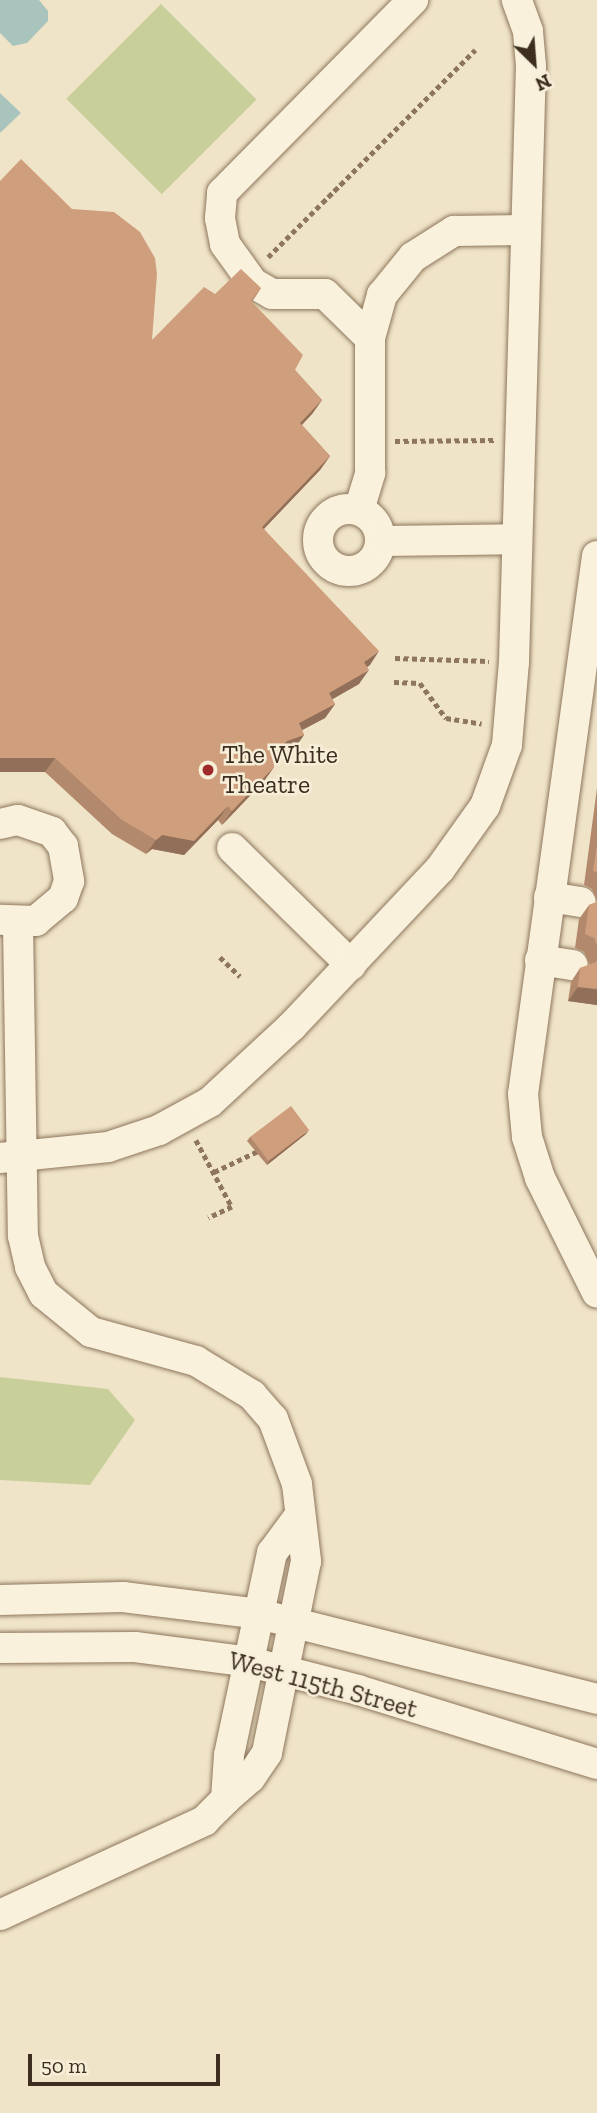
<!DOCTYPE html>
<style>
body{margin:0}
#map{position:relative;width:597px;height:2113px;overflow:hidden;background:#f0e4c8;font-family:"Zilla Slab",serif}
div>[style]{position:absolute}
.green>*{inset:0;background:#c9cf9b;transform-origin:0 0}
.water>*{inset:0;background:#a9c4bc}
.path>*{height:4.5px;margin-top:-2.25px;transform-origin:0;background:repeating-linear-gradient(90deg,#8d765c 0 5px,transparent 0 8.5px)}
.roads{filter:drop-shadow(0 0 2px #8d765c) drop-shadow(0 0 2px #8d765c)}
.minor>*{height:30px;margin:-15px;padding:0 15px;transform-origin:15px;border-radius:15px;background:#faf1dc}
.minor>.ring{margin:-15px;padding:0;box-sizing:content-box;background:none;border:30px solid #faf1dc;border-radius:50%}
.wall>*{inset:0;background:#b2896c}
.shaded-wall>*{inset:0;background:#916f58}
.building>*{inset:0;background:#cf9f7d;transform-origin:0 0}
.dots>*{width:19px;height:19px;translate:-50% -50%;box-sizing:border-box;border:4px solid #f7eed8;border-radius:50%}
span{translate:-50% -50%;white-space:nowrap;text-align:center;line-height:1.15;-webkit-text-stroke:5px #f7eed8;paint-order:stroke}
.poi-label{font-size:26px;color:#3d2e20}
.left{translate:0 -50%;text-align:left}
.street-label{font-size:26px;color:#3d2e20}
.north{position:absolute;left:499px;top:28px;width:70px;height:70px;-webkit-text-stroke:5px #f7eed8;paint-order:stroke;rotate:155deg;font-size:19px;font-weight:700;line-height:28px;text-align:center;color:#3d2e20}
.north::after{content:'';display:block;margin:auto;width:24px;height:32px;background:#3d2e20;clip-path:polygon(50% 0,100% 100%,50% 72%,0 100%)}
.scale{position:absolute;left:28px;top:2054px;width:192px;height:32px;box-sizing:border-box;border:4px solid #3d2e20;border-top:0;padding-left:9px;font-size:21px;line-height:24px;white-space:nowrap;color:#3d2e20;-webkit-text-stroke:5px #f7eed8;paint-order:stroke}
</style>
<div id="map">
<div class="green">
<i style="left:161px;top:4px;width:135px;height:134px;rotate:45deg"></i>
<i style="clip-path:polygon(0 1377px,108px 1389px,135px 1420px,90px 1485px,0 1480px)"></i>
</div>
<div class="water">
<i style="clip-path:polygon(0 0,39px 0,48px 11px,48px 21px,27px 43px,13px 46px,0 33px)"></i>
<i style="clip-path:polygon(0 93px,21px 113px,0 133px)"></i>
</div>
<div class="path">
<i style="left:268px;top:257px;width:293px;rotate:-45deg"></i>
<i style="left:395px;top:441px;width:99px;rotate:-0.6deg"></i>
<i style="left:395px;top:658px;width:94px;rotate:1.8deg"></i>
<i style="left:394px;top:682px;width:26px;rotate:2deg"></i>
<i style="left:420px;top:683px;width:44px;rotate:53.4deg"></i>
<i style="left:446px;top:718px;width:36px;rotate:9deg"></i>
<i style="left:220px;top:957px;width:28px;rotate:44deg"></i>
<i style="left:196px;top:1140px;width:76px;rotate:61.8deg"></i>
<i style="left:232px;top:1207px;width:26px;rotate:155deg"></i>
<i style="left:214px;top:1172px;width:51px;rotate:-25.6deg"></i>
</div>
<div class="roads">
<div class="minor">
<i style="left:370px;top:338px;width:63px;rotate:-135.6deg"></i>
<i style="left:325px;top:294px;width:53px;rotate:180deg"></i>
<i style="left:272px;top:294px;width:22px;rotate:-150deg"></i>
<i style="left:253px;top:283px;width:48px;rotate:-125.7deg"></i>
<i style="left:225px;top:244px;width:26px;rotate:-101deg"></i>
<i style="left:220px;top:218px;width:25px;rotate:-85deg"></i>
<i style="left:222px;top:193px;width:272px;rotate:-45.3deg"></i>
<i class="ring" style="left:318px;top:509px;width:32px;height:32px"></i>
<i style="left:359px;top:510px;width:39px;rotate:-73deg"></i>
<i style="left:370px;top:473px;width:135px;rotate:-90deg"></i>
<i style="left:370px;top:338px;width:45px;rotate:-74.4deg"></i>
<i style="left:382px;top:295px;width:49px;rotate:-50.8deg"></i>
<i style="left:413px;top:257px;width:49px;rotate:-32.4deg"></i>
<i style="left:454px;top:231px;width:71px;rotate:-0.8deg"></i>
<i style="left:381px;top:541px;width:136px;rotate:-0.8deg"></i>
<i style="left:597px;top:556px;width:543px;rotate:97.83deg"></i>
<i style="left:523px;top:1094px;width:43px;rotate:84.7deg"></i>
<i style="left:527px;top:1137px;width:43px;rotate:72.4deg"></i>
<i style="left:540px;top:1178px;width:128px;rotate:63.6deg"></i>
<i style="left:0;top:824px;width:18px;rotate:-13deg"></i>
<i style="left:18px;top:820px;width:36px;rotate:19deg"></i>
<i style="left:52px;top:832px;width:18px;rotate:52deg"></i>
<i style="left:63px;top:846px;width:36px;rotate:80deg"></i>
<i style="left:69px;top:881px;width:18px;rotate:109deg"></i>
<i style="left:63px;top:898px;width:35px;rotate:140deg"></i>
<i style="left:36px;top:921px;width:36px;rotate:-178deg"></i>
<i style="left:232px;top:848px;width:167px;rotate:44.5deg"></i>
<i style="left:549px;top:897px;width:32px;rotate:9deg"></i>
<i style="left:18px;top:924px;width:312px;rotate:89.1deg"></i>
<i style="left:23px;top:1236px;width:32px;rotate:77deg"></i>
<i style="left:30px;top:1267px;width:30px;rotate:63deg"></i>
<i style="left:44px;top:1294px;width:60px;rotate:39deg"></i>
<i style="left:91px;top:1332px;width:109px;rotate:15.4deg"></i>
<i style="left:196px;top:1361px;width:66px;rotate:31.3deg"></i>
<i style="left:252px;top:1395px;width:32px;rotate:49deg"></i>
<i style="left:273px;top:1419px;width:69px;rotate:69.7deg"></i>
<i style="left:297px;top:1484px;width:78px;rotate:83.3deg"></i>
<i style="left:306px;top:1561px;width:196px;rotate:101.5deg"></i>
<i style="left:267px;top:1753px;width:30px;rotate:124deg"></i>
<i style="left:250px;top:1778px;width:32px;rotate:139deg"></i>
<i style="left:226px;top:1799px;width:44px;rotate:-86.1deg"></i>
<i style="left:229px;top:1755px;width:207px;rotate:-78deg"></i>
<i style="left:272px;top:1553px;width:47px;rotate:-53.6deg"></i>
<i style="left:540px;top:960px;width:33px;rotate:9deg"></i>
<i style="left:0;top:1158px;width:109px;rotate:-5.8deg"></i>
<i style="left:108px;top:1147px;width:54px;rotate:-18.4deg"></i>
<i style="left:159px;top:1130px;width:58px;rotate:-28.8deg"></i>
<i style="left:210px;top:1102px;width:112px;rotate:-42.8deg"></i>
<i style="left:292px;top:1026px;width:216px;rotate:-46.7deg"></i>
<i style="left:440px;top:869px;width:77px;rotate:-54.5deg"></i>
<i style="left:485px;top:806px;width:65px;rotate:-70.2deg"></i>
<i style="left:507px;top:745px;width:83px;rotate:-85.2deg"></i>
<i style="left:514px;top:662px;width:596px;rotate:-88.37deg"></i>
<i style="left:531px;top:66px;width:35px;rotate:-95deg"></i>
<i style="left:528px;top:31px;width:33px;rotate:-110deg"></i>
<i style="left:0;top:1600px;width:123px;rotate:-1.4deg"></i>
<i style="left:123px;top:1597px;width:137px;rotate:7.1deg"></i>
<i style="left:259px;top:1614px;width:349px;rotate:14.1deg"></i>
<i style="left:0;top:1648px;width:135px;rotate:-0.4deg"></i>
<i style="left:135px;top:1647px;width:116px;rotate:7.4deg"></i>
<i style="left:250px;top:1662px;width:112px;rotate:14.5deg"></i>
<i style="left:358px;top:1690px;width:250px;rotate:17.2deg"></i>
<i style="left:0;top:1915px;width:225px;rotate:-24.7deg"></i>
<i style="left:204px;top:1821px;width:31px;rotate:-45deg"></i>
</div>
</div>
<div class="wall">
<i style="clip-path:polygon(0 181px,152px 340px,215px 294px,261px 288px,252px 302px,295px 370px,322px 400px,312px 414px,302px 425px,330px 456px,320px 470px,264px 529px,370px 665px,367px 667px,359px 684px,332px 699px,335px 704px,325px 718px,302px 730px,304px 735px,294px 749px,277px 755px,273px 759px,274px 767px,264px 781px,222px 825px,218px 820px,184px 855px,152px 849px,146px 854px,112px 834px,45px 772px,0 772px)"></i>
<i style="clip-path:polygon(597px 788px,597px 901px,592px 889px,584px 885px)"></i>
<i style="clip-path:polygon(597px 902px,597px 1005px,568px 1001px,571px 982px,580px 968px,590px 965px,584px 952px,575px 948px,579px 919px,589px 905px)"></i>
<i style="clip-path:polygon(306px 1134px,267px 1165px,247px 1141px,250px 1137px)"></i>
</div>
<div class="shaded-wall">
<i style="clip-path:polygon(322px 400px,312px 414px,290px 437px,300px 423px)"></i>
<i style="clip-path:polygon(330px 456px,320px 470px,252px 541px,262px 527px)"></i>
<i style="clip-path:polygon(379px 651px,370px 665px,354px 676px,364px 662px)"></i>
<i style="clip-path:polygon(369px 670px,359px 684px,319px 707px,329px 693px)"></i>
<i style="clip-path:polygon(335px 704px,325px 718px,289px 737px,299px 723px)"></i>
<i style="clip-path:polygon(304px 735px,294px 749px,277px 755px,263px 769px,272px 755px,287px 741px)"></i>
<i style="clip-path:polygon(0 758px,55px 758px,45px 772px,0 772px)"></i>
<i style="clip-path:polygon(274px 767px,264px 781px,222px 825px,232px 811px)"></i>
<i style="clip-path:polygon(228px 806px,218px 820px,184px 855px,152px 849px,146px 854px,156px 840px,162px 835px)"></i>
<i style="clip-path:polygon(578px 987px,597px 989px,597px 1005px,568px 1001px)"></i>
<i style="clip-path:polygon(309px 1130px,306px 1134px,267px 1165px,269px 1161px)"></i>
</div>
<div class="building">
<i style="clip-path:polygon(21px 159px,72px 209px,114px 212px,140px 232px,155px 258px,157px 274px,152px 340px,204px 287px,215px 294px,241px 269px,261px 288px,251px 301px,303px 355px,295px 370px,322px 400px,300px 423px,330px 456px,262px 527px,379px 651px,364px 662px,369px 670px,329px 693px,335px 704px,299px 723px,304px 735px,287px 741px,272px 755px,274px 767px,232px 811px,228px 806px,194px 841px,162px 835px,156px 840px,122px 820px,55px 758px,0 758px,0 181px)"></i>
<i style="clip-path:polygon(597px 845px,597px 872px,593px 871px)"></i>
<i style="clip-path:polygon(597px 902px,597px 945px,594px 938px,585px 934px,589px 905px)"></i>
<i style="clip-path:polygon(597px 960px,597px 989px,578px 987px,580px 968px,596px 962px)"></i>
<i style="left:291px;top:1106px;width:30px;height:51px;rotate:53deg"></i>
</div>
<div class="dots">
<i style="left:208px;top:770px;background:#9e2a2b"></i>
</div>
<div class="poi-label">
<span class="left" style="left:222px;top:770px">The White<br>Theatre</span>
</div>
<div class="street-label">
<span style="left:323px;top:1685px;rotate:15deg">West 115th Street</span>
</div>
<div class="north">N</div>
<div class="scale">50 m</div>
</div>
